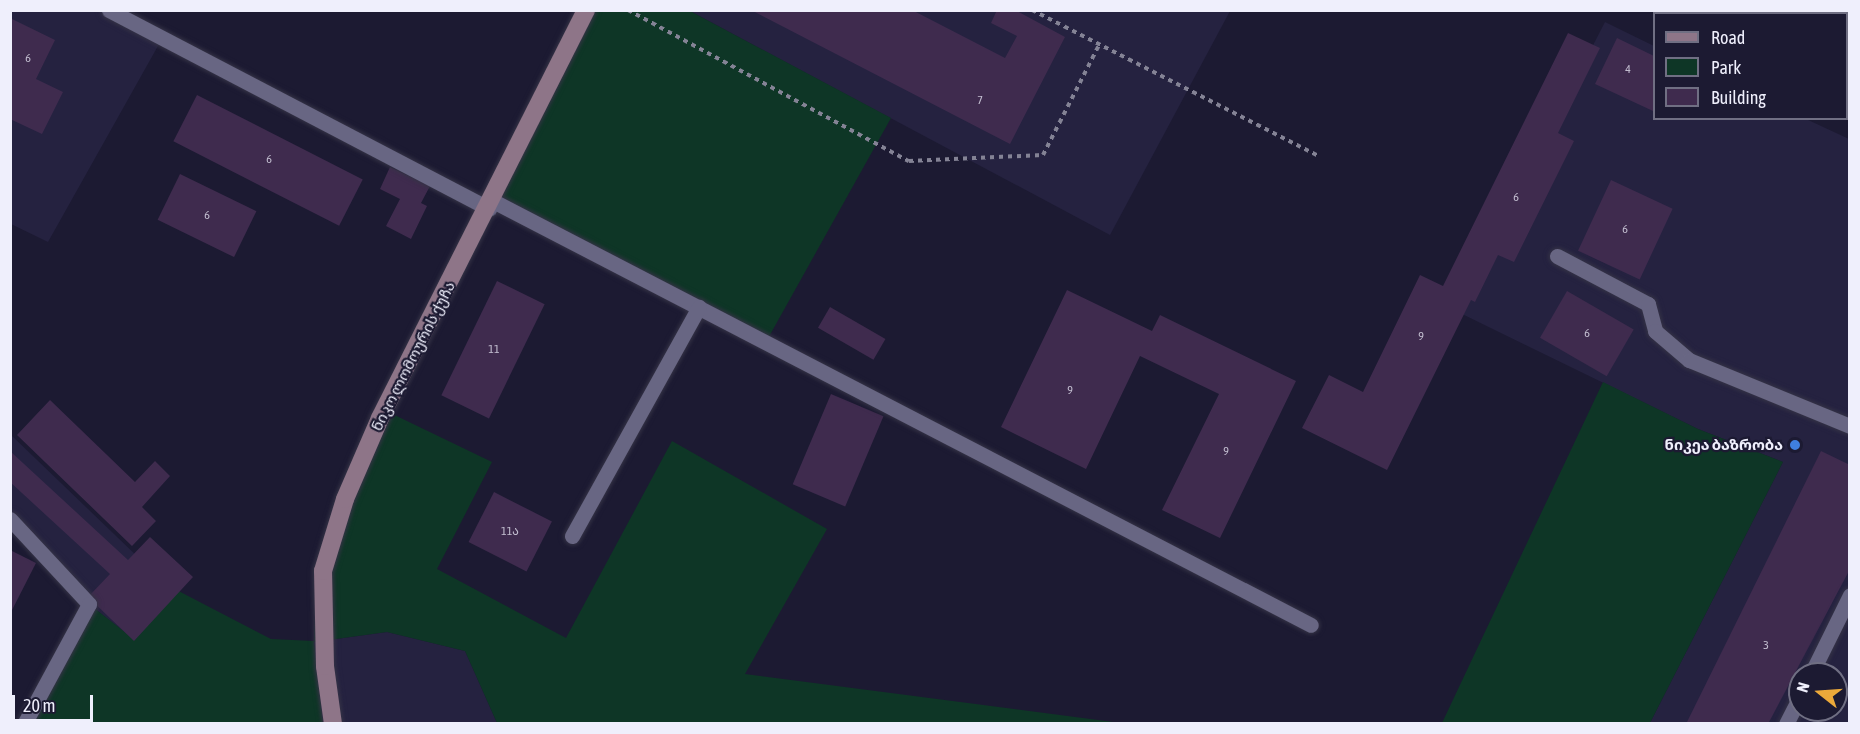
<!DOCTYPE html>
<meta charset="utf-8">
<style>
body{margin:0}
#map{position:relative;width:1860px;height:734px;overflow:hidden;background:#1c1a32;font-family:"Asap Condensed","Noto Sans Georgian",sans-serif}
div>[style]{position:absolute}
.built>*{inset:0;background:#252240}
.green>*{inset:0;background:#0e3626}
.building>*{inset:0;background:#3f2b4e;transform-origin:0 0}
.path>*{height:4px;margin-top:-2px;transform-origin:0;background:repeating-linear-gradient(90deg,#848395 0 4.5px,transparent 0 9px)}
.roads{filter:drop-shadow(0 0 2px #353346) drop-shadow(0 0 2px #353346)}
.lane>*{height:15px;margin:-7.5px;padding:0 7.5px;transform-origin:7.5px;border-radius:7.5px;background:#686683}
.secondary>*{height:18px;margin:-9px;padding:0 9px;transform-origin:9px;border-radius:9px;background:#8e7588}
.dots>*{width:16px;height:16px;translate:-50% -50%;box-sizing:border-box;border:3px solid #1c1a32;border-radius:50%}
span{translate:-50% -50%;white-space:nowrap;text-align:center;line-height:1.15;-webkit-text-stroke:4.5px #1c1a32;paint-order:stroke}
.number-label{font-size:12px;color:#c3bed0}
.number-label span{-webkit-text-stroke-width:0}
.street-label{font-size:15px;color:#efeffc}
.poi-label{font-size:15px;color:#efeffc;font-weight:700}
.right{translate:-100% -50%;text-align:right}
.frame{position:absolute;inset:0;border:12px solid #efeffc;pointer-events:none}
.legend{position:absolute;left:1653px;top:12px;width:195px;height:108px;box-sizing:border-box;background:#1c1a32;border:2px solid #706f83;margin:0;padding:8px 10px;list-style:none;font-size:18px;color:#efeffc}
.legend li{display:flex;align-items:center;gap:12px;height:30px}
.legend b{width:30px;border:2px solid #706f83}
.north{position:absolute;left:1788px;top:662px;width:60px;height:60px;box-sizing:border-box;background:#1c1a32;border:2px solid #706f83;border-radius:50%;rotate:287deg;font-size:16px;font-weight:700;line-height:24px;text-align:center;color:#efeffc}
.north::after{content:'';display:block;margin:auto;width:21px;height:27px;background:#eca93a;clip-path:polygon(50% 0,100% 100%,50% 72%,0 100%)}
.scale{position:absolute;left:12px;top:695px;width:81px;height:27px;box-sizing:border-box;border:3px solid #efeffc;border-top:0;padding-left:8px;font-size:18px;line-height:21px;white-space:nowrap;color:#efeffc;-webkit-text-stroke:4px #1c1a32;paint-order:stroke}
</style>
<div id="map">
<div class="built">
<i style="clip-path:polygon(10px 11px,128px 11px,125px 17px,163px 37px,48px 242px,11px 224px)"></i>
<i style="clip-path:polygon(690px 11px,1230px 11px,1110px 235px)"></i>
<i style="clip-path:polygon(evenodd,1605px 22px,1654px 46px,1654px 118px,1806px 119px,1849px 139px,1849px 723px,1650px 723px,1783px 462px,1698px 429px,1456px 311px,1605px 22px,1800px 674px,1836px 674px,1836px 710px,1800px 710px,1800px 674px)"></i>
<i style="clip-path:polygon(10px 434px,167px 585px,135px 641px,89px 604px,11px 519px)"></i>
<i style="clip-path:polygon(387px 632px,465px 651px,497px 723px,323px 723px,314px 642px)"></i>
</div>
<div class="green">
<i style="clip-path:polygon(586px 11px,690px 11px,891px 118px,766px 342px,489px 198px)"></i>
<i style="clip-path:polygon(1603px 382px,1698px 429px,1783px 462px,1650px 723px,1442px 723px)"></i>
<i style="clip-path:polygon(380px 408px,492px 462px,437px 569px,566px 638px,672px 441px,827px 529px,745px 674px,1121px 723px,497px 723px,465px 651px,387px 632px,314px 642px,323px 723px,24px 724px,89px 604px,135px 640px,167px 585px,271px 639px,314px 641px,318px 560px)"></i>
</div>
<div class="building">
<i style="clip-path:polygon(751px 10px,912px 10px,1005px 58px,1017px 36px,991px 23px,997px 10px,1015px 10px,1065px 37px,1010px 144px)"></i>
<i style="clip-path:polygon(10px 18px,55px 40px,36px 79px,63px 92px,42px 134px,10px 119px)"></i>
<i style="clip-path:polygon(1568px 33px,1600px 48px,1558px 133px,1574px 141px,1514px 262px,1498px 255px,1475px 302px,1471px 300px,1387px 470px,1302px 428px,1329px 375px,1363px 392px,1420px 275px,1443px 286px)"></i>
<i style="clip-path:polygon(1617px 38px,1654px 56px,1653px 111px,1595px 84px)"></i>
<i style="left:197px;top:95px;width:186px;height:52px;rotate:27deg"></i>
<i style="clip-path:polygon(390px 167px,430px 186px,421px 203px,427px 206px,411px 239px,386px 226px,400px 199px,380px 189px)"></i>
<i style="left:180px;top:174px;width:85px;height:51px;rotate:26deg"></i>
<i style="left:1611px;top:180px;width:68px;height:78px;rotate:25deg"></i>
<i style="left:497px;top:281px;width:53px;height:127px;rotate:26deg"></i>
<i style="clip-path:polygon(1067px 290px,1152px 331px,1160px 315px,1296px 381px,1220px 538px,1162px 510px,1219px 394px,1140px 356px,1086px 469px,1001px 427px)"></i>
<i style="left:1567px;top:291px;width:77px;height:54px;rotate:30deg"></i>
<i style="left:830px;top:307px;width:64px;height:24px;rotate:30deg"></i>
<i style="left:831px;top:394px;width:57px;height:98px;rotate:23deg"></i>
<i style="clip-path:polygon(50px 400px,135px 482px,155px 461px,170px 476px,142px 507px,156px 521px,132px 546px,17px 435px)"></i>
<i style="clip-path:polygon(10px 451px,128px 560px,150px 537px,193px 577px,134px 641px,88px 597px,110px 574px,10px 482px)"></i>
<i style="clip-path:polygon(1821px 451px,1850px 465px,1850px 569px,1768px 724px,1686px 724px)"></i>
<i style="left:494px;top:492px;width:65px;height:56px;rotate:27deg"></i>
<i style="clip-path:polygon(10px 550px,36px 563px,10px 614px)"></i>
</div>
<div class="path">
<i style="left:628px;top:10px;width:319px;rotate:28.3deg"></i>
<i style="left:909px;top:161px;width:134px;rotate:-2.6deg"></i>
<i style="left:1043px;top:155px;width:123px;rotate:-63deg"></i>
<i style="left:1032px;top:10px;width:320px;rotate:27deg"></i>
</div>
<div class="roads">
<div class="lane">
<i style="left:109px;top:10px;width:429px;rotate:27.6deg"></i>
<i style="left:493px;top:201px;width:921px;rotate:27.4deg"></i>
<i style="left:1557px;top:256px;width:103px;rotate:27.8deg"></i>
<i style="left:1648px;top:304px;width:28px;rotate:75deg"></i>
<i style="left:1655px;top:331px;width:45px;rotate:40.5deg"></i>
<i style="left:1689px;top:360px;width:174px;rotate:22.3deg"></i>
<i style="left:10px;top:519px;width:116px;rotate:47.1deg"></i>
<i style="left:89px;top:604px;width:136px;rotate:118.4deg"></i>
<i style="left:572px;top:536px;width:262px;rotate:-61deg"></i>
<i style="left:1811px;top:674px;width:88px;rotate:-63.7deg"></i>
<i style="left:1786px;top:724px;width:31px;rotate:-63deg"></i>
</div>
<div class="secondary">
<i style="left:333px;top:724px;width:59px;rotate:-97.9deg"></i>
<i style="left:325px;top:666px;width:95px;rotate:-91.2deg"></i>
<i style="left:323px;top:571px;width:75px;rotate:-73deg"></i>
<i style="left:345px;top:499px;width:88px;rotate:-66.6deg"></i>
<i style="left:380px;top:418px;width:457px;rotate:-63.2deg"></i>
</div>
</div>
<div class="dots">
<i style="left:1795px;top:445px;background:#3f7fe0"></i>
</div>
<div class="number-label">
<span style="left:28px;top:59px">6</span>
<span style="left:1628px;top:70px">4</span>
<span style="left:980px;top:101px">7</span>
<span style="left:269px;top:160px">6</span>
<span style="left:1516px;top:198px">6</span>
<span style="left:207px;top:216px">6</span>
<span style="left:1625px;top:230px">6</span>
<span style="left:1587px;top:334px">6</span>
<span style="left:1421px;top:337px">9</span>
<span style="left:494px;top:350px">11</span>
<span style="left:1070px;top:391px">9</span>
<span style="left:1226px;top:452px">9</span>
<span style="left:510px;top:532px">11ა</span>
<span style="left:1766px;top:646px">3</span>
</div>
<div class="street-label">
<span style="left:413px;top:356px;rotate:-63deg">ნიკო ლომოურის ქუჩა</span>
</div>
<div class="poi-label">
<span class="right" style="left:1783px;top:445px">ნიკეა ბაზრობა</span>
</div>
<div class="frame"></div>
<ul class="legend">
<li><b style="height:8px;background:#8e7588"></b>Road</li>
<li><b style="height:16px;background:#0e3626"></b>Park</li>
<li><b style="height:16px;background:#3f2b4e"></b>Building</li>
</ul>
<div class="north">N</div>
<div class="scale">20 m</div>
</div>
